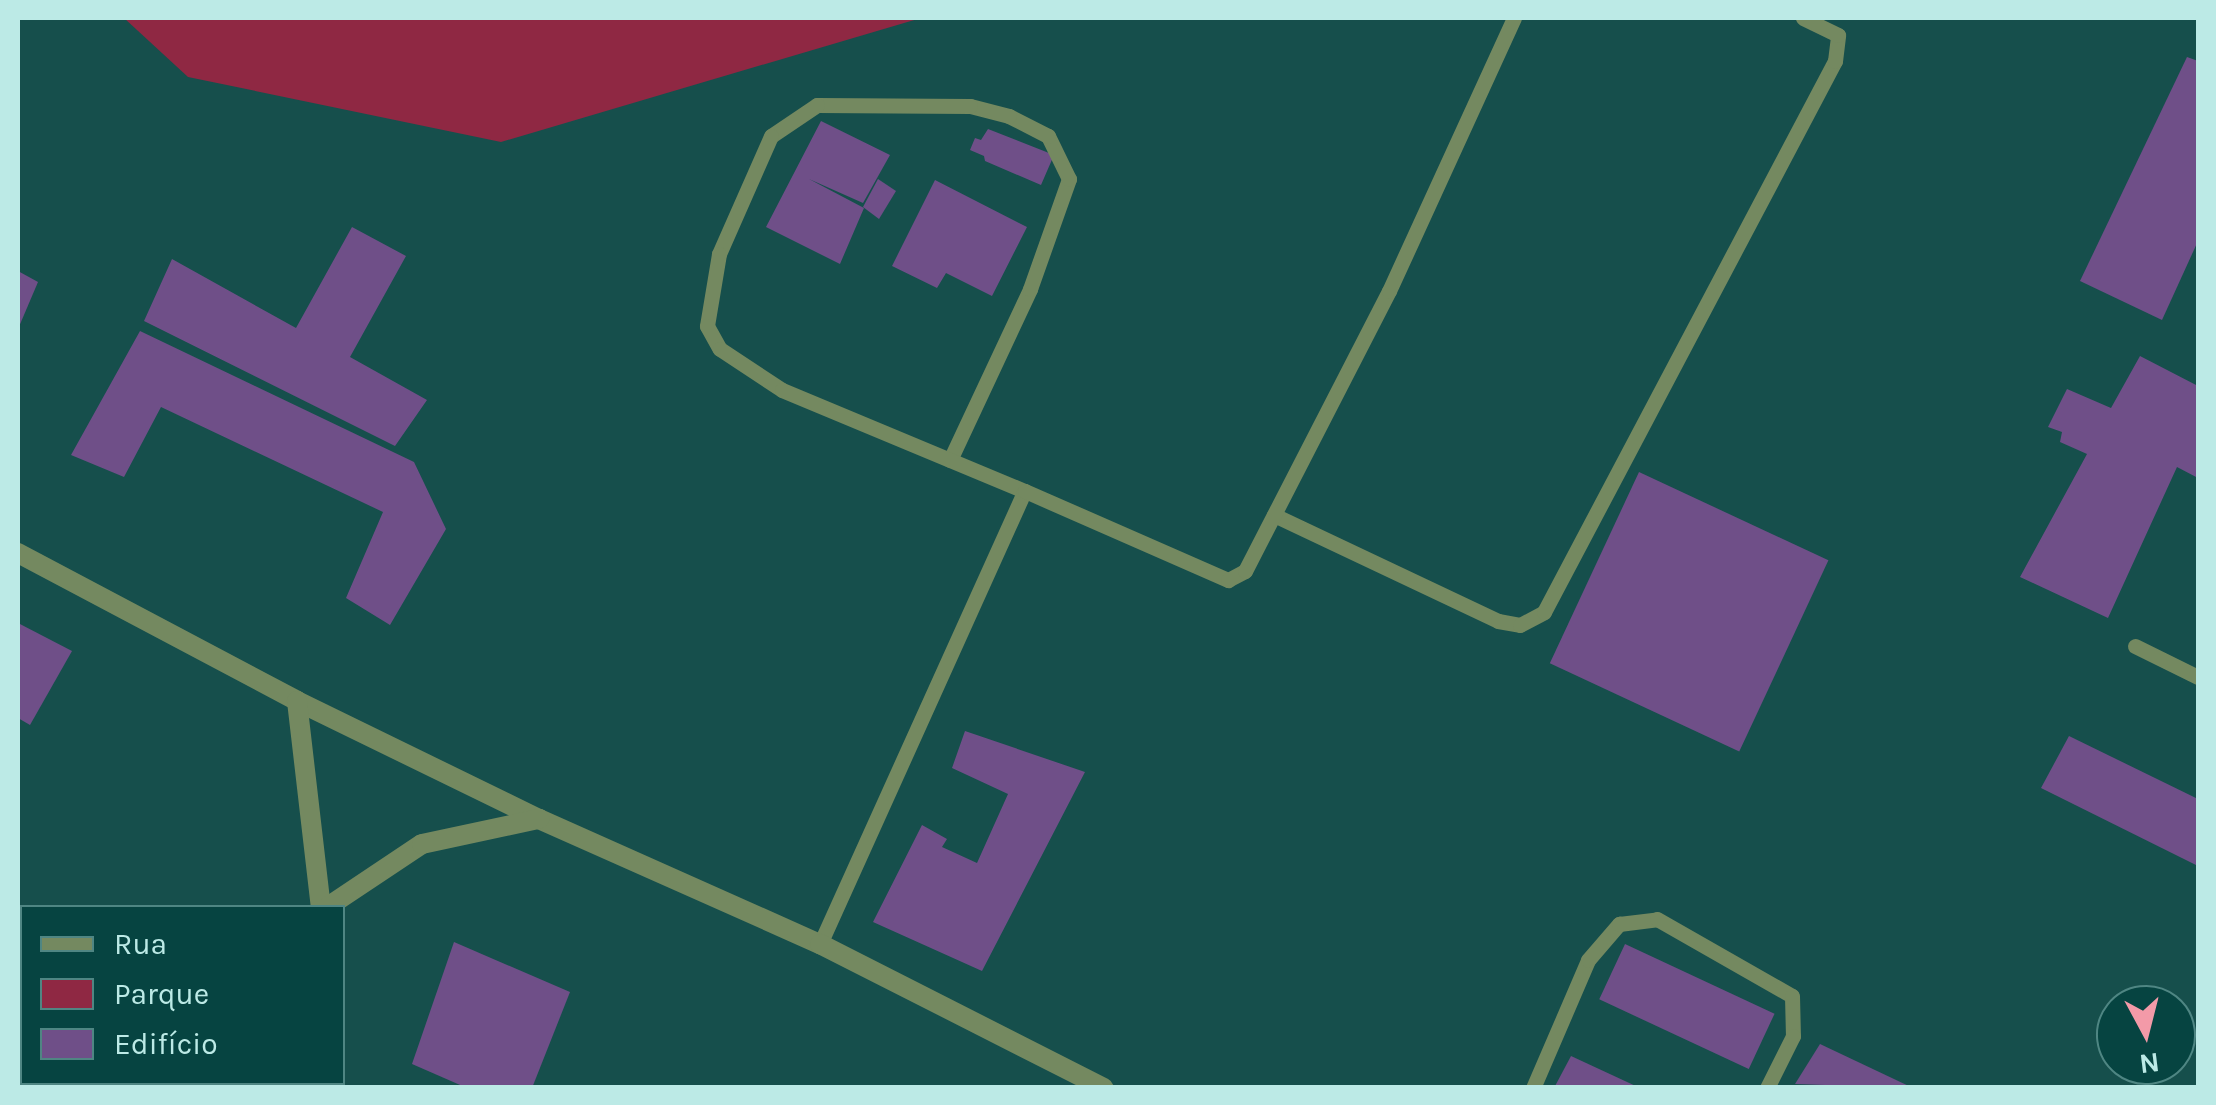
<!DOCTYPE html>
<meta charset="utf-8">
<style>
body{margin:0}
#map{position:relative;width:2216px;height:1105px;overflow:hidden;background:#164f4c;font-family:Karla,sans-serif}
div>[style]{position:absolute}
.green>*{inset:0;background:#8f2843}
.building>*{inset:0;background:#6f4f88;transform-origin:0 0}
.service>*{height:15px;margin:-7.5px;padding:0 7.5px;transform-origin:7.5px;border-radius:7.5px;background:#748960}
.minor>*{height:20px;margin:-10px;padding:0 10px;transform-origin:10px;border-radius:10px;background:#748960}
span{translate:-50% -50%;white-space:nowrap;text-align:center;line-height:1.15;-webkit-text-stroke:8px #064441;paint-order:stroke}
.frame{position:absolute;inset:0;border:20px solid #bceae6;pointer-events:none}
.legend{position:absolute;left:20px;top:905px;width:325px;height:180px;box-sizing:border-box;background:#064441;border:2px solid #4f8683;margin:0;padding:12px 18px;list-style:none;font-size:30px;color:#bceae6}
.legend li{display:flex;align-items:center;gap:20px;height:50px}
.legend b{width:50px;border:2px solid #4f8683}
.north{position:absolute;left:2096px;top:985px;width:100px;height:100px;box-sizing:border-box;background:#064441;border:2px solid #4f8683;border-radius:50%;rotate:173deg;font-size:28px;font-weight:700;line-height:40px;text-align:center;color:#bceae6}
.north::after{content:'';display:block;margin:auto;width:35px;height:45px;background:#f39aa8;clip-path:polygon(50% 0,100% 100%,50% 72%,0 100%)}
</style>
<div id="map">
<div class="green">
<i style="clip-path:polygon(124px 18px,921px 18px,501px 142px,188px 77px)"></i>
</div>
<div class="building">
<i style="clip-path:polygon(2187px 57px,2198px 61px,2198px 241px,2162px 320px,2080px 281px)"></i>
<i style="clip-path:polygon(821px 121px,890px 155px,863px 203px,809px 179px,864px 208px,840px 264px,766px 227px)"></i>
<i style="clip-path:polygon(988px 129px,1054px 155px,1041px 185px,985px 161px,984px 156px,970px 150px,975px 138px,981px 140px)"></i>
<i style="clip-path:polygon(878px 179px,896px 191px,879px 219px,863px 207px)"></i>
<i style="clip-path:polygon(935px 180px,1027px 227px,992px 296px,946px 273px,937px 288px,892px 266px)"></i>
<i style="clip-path:polygon(352px 227px,406px 256px,350px 357px,427px 400px,395px 446px,144px 321px,172px 259px,296px 328px)"></i>
<i style="clip-path:polygon(18px 271px,38px 282px,18px 329px)"></i>
<i style="clip-path:polygon(140px 331px,414px 462px,446px 529px,390px 625px,346px 598px,383px 512px,161px 407px,124px 477px,71px 455px)"></i>
<i style="clip-path:polygon(2140px 356px,2198px 386px,2198px 478px,2177px 467px,2108px 618px,2020px 577px,2087px 454px,2060px 442px,2062px 432px,2048px 427px,2067px 389px,2111px 408px)"></i>
<i style="left:1639px;top:472px;width:209px;height:211px;rotate:25deg"></i>
<i style="clip-path:polygon(18px 623px,72px 651px,30px 725px,18px 718px)"></i>
<i style="clip-path:polygon(965px 731px,1085px 772px,982px 971px,873px 922px,922px 825px,947px 839px,942px 847px,977px 863px,1008px 794px,952px 768px)"></i>
<i style="clip-path:polygon(2069px 736px,2198px 799px,2198px 866px,2041px 788px)"></i>
<i style="clip-path:polygon(454px 942px,570px 992px,532px 1088px,467px 1088px,412px 1064px)"></i>
<i style="left:1625px;top:944px;width:165px;height:61px;rotate:25deg"></i>
<i style="clip-path:polygon(1820px 1044px,1913px 1088px,1795px 1084px)"></i>
<i style="clip-path:polygon(1571px 1056px,1640px 1088px,1554px 1088px)"></i>
</div>
<div class="service">
<i style="left:950px;top:460px;width:189px;rotate:-64.9deg"></i>
<i style="left:1030px;top:289px;width:117px;rotate:-70.5deg"></i>
<i style="left:1069px;top:179px;width:48px;rotate:-116deg"></i>
<i style="left:1048px;top:136px;width:44px;rotate:-152.9deg"></i>
<i style="left:1009px;top:116px;width:40px;rotate:-165.6deg"></i>
<i style="left:970px;top:106px;width:153px;rotate:-179.6deg"></i>
<i style="left:817px;top:105px;width:55px;rotate:146deg"></i>
<i style="left:771px;top:136px;width:129px;rotate:113.8deg"></i>
<i style="left:719px;top:254px;width:73px;rotate:99.5deg"></i>
<i style="left:707px;top:326px;width:26px;rotate:61deg"></i>
<i style="left:720px;top:349px;width:74px;rotate:33.5deg"></i>
<i style="left:782px;top:390px;width:263px;rotate:22.6deg"></i>
<i style="left:1274px;top:515px;width:248px;rotate:25.3deg"></i>
<i style="left:1498px;top:621px;width:22px;rotate:10deg"></i>
<i style="left:1520px;top:625px;width:27px;rotate:-28deg"></i>
<i style="left:1544px;top:612px;width:623px;rotate:-62.16deg"></i>
<i style="left:1835px;top:61px;width:26px;rotate:-83deg"></i>
<i style="left:1838px;top:35px;width:39px;rotate:-154deg"></i>
<i style="left:2135px;top:646px;width:70px;rotate:26.2deg"></i>
<i style="left:820px;top:944px;width:497px;rotate:-65.7deg"></i>
<i style="left:1025px;top:491px;width:222px;rotate:23.7deg"></i>
<i style="left:1228px;top:580px;width:19px;rotate:-28deg"></i>
<i style="left:1245px;top:571px;width:315px;rotate:-62.8deg"></i>
<i style="left:1389px;top:291px;width:300px;rotate:-65.4deg"></i>
<i style="left:1533px;top:1088px;width:139px;rotate:-66.7deg"></i>
<i style="left:1588px;top:960px;width:48px;rotate:-49.3deg"></i>
<i style="left:1619px;top:924px;width:38px;rotate:-7deg"></i>
<i style="left:1657px;top:919px;width:155px;rotate:29.7deg"></i>
<i style="left:1792px;top:996px;width:40px;rotate:88.6deg"></i>
<i style="left:1793px;top:1036px;width:58px;rotate:116.6deg"></i>
</div>
<div class="minor">
<i style="left:18px;top:553px;width:316px;rotate:27.9deg"></i>
<i style="left:297px;top:701px;width:269px;rotate:26deg"></i>
<i style="left:539px;top:819px;width:308px;rotate:24deg"></i>
<i style="left:820px;top:944px;width:318px;rotate:26.9deg"></i>
<i style="left:297px;top:701px;width:208px;rotate:83.4deg"></i>
<i style="left:326px;top:908px;width:115px;rotate:-33.7deg"></i>
<i style="left:422px;top:844px;width:120px;rotate:-12.1deg"></i>
<i style="left:225px;top:1088px;width:6px;rotate:-72deg"></i>
</div>
<div class="frame"></div>
<ul class="legend">
<li><b style="height:12px;background:#748960"></b>Rua</li>
<li><b style="height:28px;background:#8f2843"></b>Parque</li>
<li><b style="height:28px;background:#6f4f88"></b>Edifício</li>
</ul>
<div class="north">N</div>
</div>
